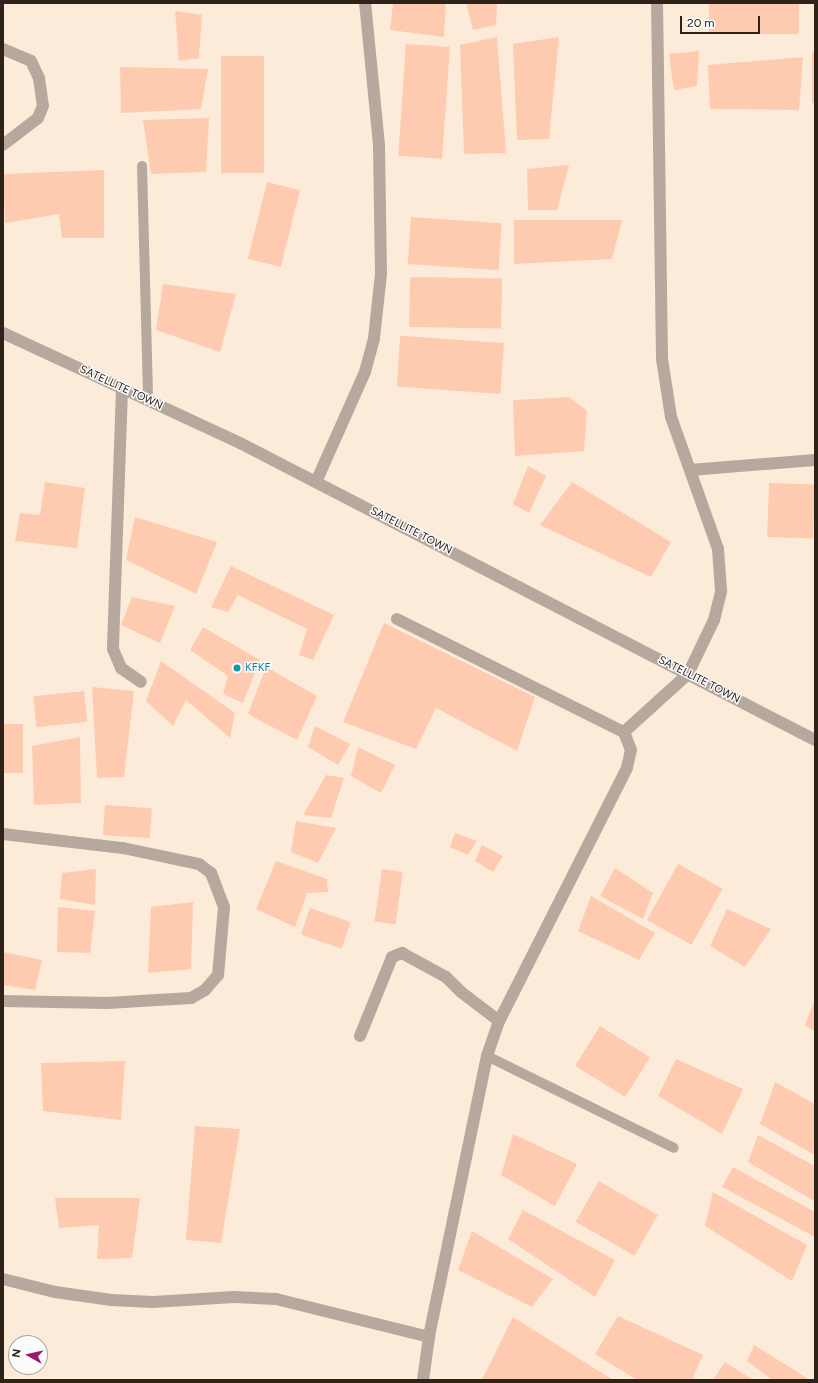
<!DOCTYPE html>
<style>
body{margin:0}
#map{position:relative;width:818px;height:1383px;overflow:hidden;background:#fcebd9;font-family:Figtree,sans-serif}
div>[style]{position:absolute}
.building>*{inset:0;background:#fecbb0;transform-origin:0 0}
.service>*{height:10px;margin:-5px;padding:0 5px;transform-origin:5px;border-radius:5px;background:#b6a89d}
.minor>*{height:12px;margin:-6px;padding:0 6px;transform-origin:6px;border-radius:6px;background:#b6a89d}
.dots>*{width:11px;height:11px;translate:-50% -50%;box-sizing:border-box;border:2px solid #fbfbfb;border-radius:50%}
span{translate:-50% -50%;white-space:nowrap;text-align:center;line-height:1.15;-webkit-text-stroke:3px #fbfbfb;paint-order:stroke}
.street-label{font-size:11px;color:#2d2318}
.culture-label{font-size:11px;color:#0d838f}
.left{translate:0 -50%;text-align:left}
.frame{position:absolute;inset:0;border:4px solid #2d2318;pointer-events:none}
.north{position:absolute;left:8px;top:1335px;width:40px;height:40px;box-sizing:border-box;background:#fbfbfb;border:1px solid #a9a5a0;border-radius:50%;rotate:278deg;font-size:11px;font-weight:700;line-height:16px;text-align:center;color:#2d2318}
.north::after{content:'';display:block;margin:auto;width:14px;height:18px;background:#9d1869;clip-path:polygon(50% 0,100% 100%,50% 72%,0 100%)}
.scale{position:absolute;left:680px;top:16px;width:80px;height:18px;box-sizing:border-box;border:2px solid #2d2318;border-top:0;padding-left:5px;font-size:12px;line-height:14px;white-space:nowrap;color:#2d2318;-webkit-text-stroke:3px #fbfbfb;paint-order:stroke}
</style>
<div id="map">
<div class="building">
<i style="clip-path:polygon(393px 3px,446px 3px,444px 37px,390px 30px)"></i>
<i style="clip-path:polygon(466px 3px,497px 3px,496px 25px,473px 30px)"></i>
<i style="left:709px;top:3px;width:90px;height:31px"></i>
<i style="clip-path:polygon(175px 11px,202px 15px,199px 58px,179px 61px)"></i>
<i style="clip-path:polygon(497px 37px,506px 153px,464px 154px,460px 45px)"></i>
<i style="clip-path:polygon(559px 37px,549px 139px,517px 140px,513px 44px)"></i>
<i style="left:406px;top:44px;width:44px;height:112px;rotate:4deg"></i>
<i style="clip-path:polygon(699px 51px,697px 86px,674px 90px,669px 54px)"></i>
<i style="left:812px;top:52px;width:3px;height:51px"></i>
<i style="left:221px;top:56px;width:43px;height:117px"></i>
<i style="clip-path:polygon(803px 57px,799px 110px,710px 109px,708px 65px)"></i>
<i style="clip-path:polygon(120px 67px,208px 69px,201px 109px,121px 113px)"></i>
<i style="clip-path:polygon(209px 118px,206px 172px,151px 174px,143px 120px)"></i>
<i style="clip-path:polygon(569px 165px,557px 210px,528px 210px,527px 169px)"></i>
<i style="clip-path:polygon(104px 170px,104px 238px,62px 238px,59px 214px,5px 223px,3px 174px)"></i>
<i style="left:267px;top:182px;width:34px;height:79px;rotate:14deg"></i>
<i style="left:411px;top:217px;width:91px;height:47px;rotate:4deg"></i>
<i style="clip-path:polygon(514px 220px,622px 220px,612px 259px,514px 264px)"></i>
<i style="left:410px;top:277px;width:92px;height:50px;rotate:1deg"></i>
<i style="clip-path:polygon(163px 284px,236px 294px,220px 352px,156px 330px)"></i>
<i style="left:504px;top:343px;width:51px;height:104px;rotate:94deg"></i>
<i style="clip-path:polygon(569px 397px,587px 411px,584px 451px,515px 456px,513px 400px)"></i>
<i style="clip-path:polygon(528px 466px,546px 476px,529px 513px,513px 504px)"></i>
<i style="clip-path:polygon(45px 482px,85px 488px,77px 548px,15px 541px,20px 513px,40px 515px)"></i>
<i style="clip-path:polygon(572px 482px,671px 542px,651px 577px,540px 525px)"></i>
<i style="left:769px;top:483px;width:46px;height:54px;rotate:2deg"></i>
<i style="clip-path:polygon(135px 517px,217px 542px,196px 594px,126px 560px)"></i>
<i style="clip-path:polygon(231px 566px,334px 615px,313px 660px,299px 655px,307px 629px,238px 595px,228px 612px,211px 607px)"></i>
<i style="clip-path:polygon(132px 597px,175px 606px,160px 643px,121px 625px)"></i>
<i style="clip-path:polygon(384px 623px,535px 697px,517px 751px,436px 708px,416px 749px,343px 722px)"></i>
<i style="clip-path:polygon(203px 627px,260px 660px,243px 703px,223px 694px,228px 676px,190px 650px)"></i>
<i style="clip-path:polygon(161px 661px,235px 713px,230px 738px,186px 700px,173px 726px,146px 701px)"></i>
<i style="clip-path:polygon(266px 667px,317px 696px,297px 740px,248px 714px)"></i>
<i style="clip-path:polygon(92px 687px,134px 691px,124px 777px,97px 778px)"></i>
<i style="left:84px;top:691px;width:31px;height:51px;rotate:84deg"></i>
<i style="left:3px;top:724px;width:20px;height:49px"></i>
<i style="clip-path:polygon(315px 726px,350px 744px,338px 765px,308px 747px)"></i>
<i style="clip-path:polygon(80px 737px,81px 803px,34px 805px,32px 746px)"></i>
<i style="clip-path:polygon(358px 747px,395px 765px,381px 793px,351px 776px)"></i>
<i style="clip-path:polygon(326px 775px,344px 778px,331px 818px,303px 815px)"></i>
<i style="left:105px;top:805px;width:47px;height:30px;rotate:4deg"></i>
<i style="clip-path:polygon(296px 821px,336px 828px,318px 863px,291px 852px)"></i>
<i style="clip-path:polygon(455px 833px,477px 841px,468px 855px,450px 847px)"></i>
<i style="clip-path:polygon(482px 845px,503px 856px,493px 872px,475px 861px)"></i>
<i style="clip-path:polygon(276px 861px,327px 879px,328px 892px,307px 893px,295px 927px,256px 909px)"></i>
<i style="left:678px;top:864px;width:51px;height:64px;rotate:29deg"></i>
<i style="clip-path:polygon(615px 868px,653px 893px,643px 919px,600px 896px)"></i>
<i style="clip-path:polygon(96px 869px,95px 905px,60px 899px,62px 873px)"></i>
<i style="left:382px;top:869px;width:21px;height:53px;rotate:8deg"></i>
<i style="clip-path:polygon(591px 896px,655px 933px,639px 960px,578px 931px)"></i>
<i style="clip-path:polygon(193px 902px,191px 969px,148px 973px,151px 907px)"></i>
<i style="clip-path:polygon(58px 907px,95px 911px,90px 953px,57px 952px)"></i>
<i style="left:310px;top:908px;width:43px;height:28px;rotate:19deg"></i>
<i style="clip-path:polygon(727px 909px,771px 929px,745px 967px,710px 946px)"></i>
<i style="clip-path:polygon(3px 952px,42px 960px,35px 990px,3px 985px)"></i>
<i style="clip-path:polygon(815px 999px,815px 1032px,805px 1025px)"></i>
<i style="left:600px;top:1026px;width:59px;height:47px;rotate:32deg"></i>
<i style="clip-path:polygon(676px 1059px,743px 1089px,722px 1134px,658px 1096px)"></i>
<i style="clip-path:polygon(125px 1061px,121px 1120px,43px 1111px,41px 1063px)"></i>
<i style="clip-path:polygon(775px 1082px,815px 1104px,815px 1155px,760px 1124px)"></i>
<i style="clip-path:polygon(195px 1126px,240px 1129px,221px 1243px,186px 1240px)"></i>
<i style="clip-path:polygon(513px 1134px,577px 1164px,555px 1206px,501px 1175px)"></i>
<i style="clip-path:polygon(758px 1135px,815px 1166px,814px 1201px,748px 1162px)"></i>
<i style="clip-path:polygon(733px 1167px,815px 1212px,815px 1237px,722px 1187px)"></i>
<i style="left:599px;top:1181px;width:68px;height:47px;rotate:30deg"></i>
<i style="clip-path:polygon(713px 1192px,807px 1245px,792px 1281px,705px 1226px)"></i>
<i style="clip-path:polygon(55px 1198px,140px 1198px,132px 1258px,97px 1259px,99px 1225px,59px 1228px)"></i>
<i style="clip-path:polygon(523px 1210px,615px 1260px,595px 1297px,508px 1239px)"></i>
<i style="clip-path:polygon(472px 1231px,553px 1279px,532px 1307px,458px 1270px)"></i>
<i style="clip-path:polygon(618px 1316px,703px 1355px,692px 1380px,637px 1380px,595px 1354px)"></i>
<i style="clip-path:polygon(513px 1317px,613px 1380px,482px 1380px)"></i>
<i style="clip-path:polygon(754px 1345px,810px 1380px,773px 1380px,747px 1361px)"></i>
<i style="clip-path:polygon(725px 1362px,753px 1380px,713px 1380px)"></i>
</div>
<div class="service">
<i style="left:142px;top:166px;width:234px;rotate:88.5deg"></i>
<i style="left:487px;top:1056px;width:208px;rotate:26.2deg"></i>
</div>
<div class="minor">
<i style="left:3px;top:49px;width:30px;rotate:23deg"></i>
<i style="left:31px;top:61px;width:19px;rotate:65deg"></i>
<i style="left:39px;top:78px;width:28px;rotate:82deg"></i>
<i style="left:43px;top:106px;width:13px;rotate:113deg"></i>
<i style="left:38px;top:118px;width:44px;rotate:142.4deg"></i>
<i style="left:3px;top:333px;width:261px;rotate:24.9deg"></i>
<i style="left:240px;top:443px;width:647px;rotate:27.32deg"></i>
<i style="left:122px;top:389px;width:260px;rotate:92deg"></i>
<i style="left:113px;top:649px;width:21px;rotate:67deg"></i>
<i style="left:121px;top:668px;width:24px;rotate:35deg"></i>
<i style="left:690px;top:470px;width:125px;rotate:-4.6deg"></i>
<i style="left:316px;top:482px;width:120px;rotate:-66deg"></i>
<i style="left:365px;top:372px;width:35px;rotate:-75deg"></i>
<i style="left:374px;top:338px;width:64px;rotate:-83.8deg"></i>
<i style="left:381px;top:274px;width:129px;rotate:-90.9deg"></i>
<i style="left:379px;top:145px;width:143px;rotate:-95.6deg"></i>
<i style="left:397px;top:619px;width:254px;rotate:26.5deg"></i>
<i style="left:624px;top:732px;width:19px;rotate:69deg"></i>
<i style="left:631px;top:750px;width:18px;rotate:103deg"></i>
<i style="left:627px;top:768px;width:284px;rotate:116.8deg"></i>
<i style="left:499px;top:1021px;width:37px;rotate:109deg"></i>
<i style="left:487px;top:1056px;width:287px;rotate:101.7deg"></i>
<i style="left:429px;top:1337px;width:43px;rotate:97.9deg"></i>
<i style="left:624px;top:732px;width:86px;rotate:-42.2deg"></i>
<i style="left:688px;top:674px;width:60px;rotate:-64.3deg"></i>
<i style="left:714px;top:620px;width:30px;rotate:-76deg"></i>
<i style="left:721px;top:591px;width:42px;rotate:-94.1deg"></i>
<i style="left:718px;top:549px;width:140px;rotate:-109.6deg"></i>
<i style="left:671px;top:417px;width:59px;rotate:-98.8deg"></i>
<i style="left:662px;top:359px;width:356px;rotate:-90.8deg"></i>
<i style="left:3px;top:834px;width:121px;rotate:6.7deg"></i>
<i style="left:123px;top:848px;width:78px;rotate:11.9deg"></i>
<i style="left:199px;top:864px;width:15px;rotate:37deg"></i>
<i style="left:211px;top:873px;width:36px;rotate:69deg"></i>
<i style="left:224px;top:907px;width:68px;rotate:95deg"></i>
<i style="left:218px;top:975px;width:20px;rotate:131deg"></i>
<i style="left:205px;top:990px;width:16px;rotate:150deg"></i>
<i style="left:191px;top:998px;width:84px;rotate:176.6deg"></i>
<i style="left:107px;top:1003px;width:104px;rotate:-178.9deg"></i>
<i style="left:360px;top:1036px;width:85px;rotate:-67.9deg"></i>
<i style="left:392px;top:957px;width:11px;rotate:-22deg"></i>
<i style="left:402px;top:953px;width:50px;rotate:28.6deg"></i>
<i style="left:446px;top:977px;width:21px;rotate:45deg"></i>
<i style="left:461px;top:992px;width:48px;rotate:37.3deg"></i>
<i style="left:3px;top:1279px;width:54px;rotate:14deg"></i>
<i style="left:55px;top:1292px;width:57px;rotate:8.1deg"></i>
<i style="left:111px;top:1300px;width:42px;rotate:2.7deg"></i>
<i style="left:153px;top:1302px;width:81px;rotate:-3.5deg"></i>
<i style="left:234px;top:1297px;width:42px;rotate:2.7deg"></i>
<i style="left:276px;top:1299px;width:158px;rotate:13.9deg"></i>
</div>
<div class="dots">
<i style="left:237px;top:668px;background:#0f9aa8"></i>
</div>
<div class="street-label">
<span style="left:121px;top:388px;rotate:25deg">SATELLITE TOWN</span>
<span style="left:411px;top:531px;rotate:27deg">SATELLITE TOWN</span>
<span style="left:699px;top:680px;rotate:27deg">SATELLITE TOWN</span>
</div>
<div class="culture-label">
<span class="left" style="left:245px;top:668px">KFKF</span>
</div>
<div class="frame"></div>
<div class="north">N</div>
<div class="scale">20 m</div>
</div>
